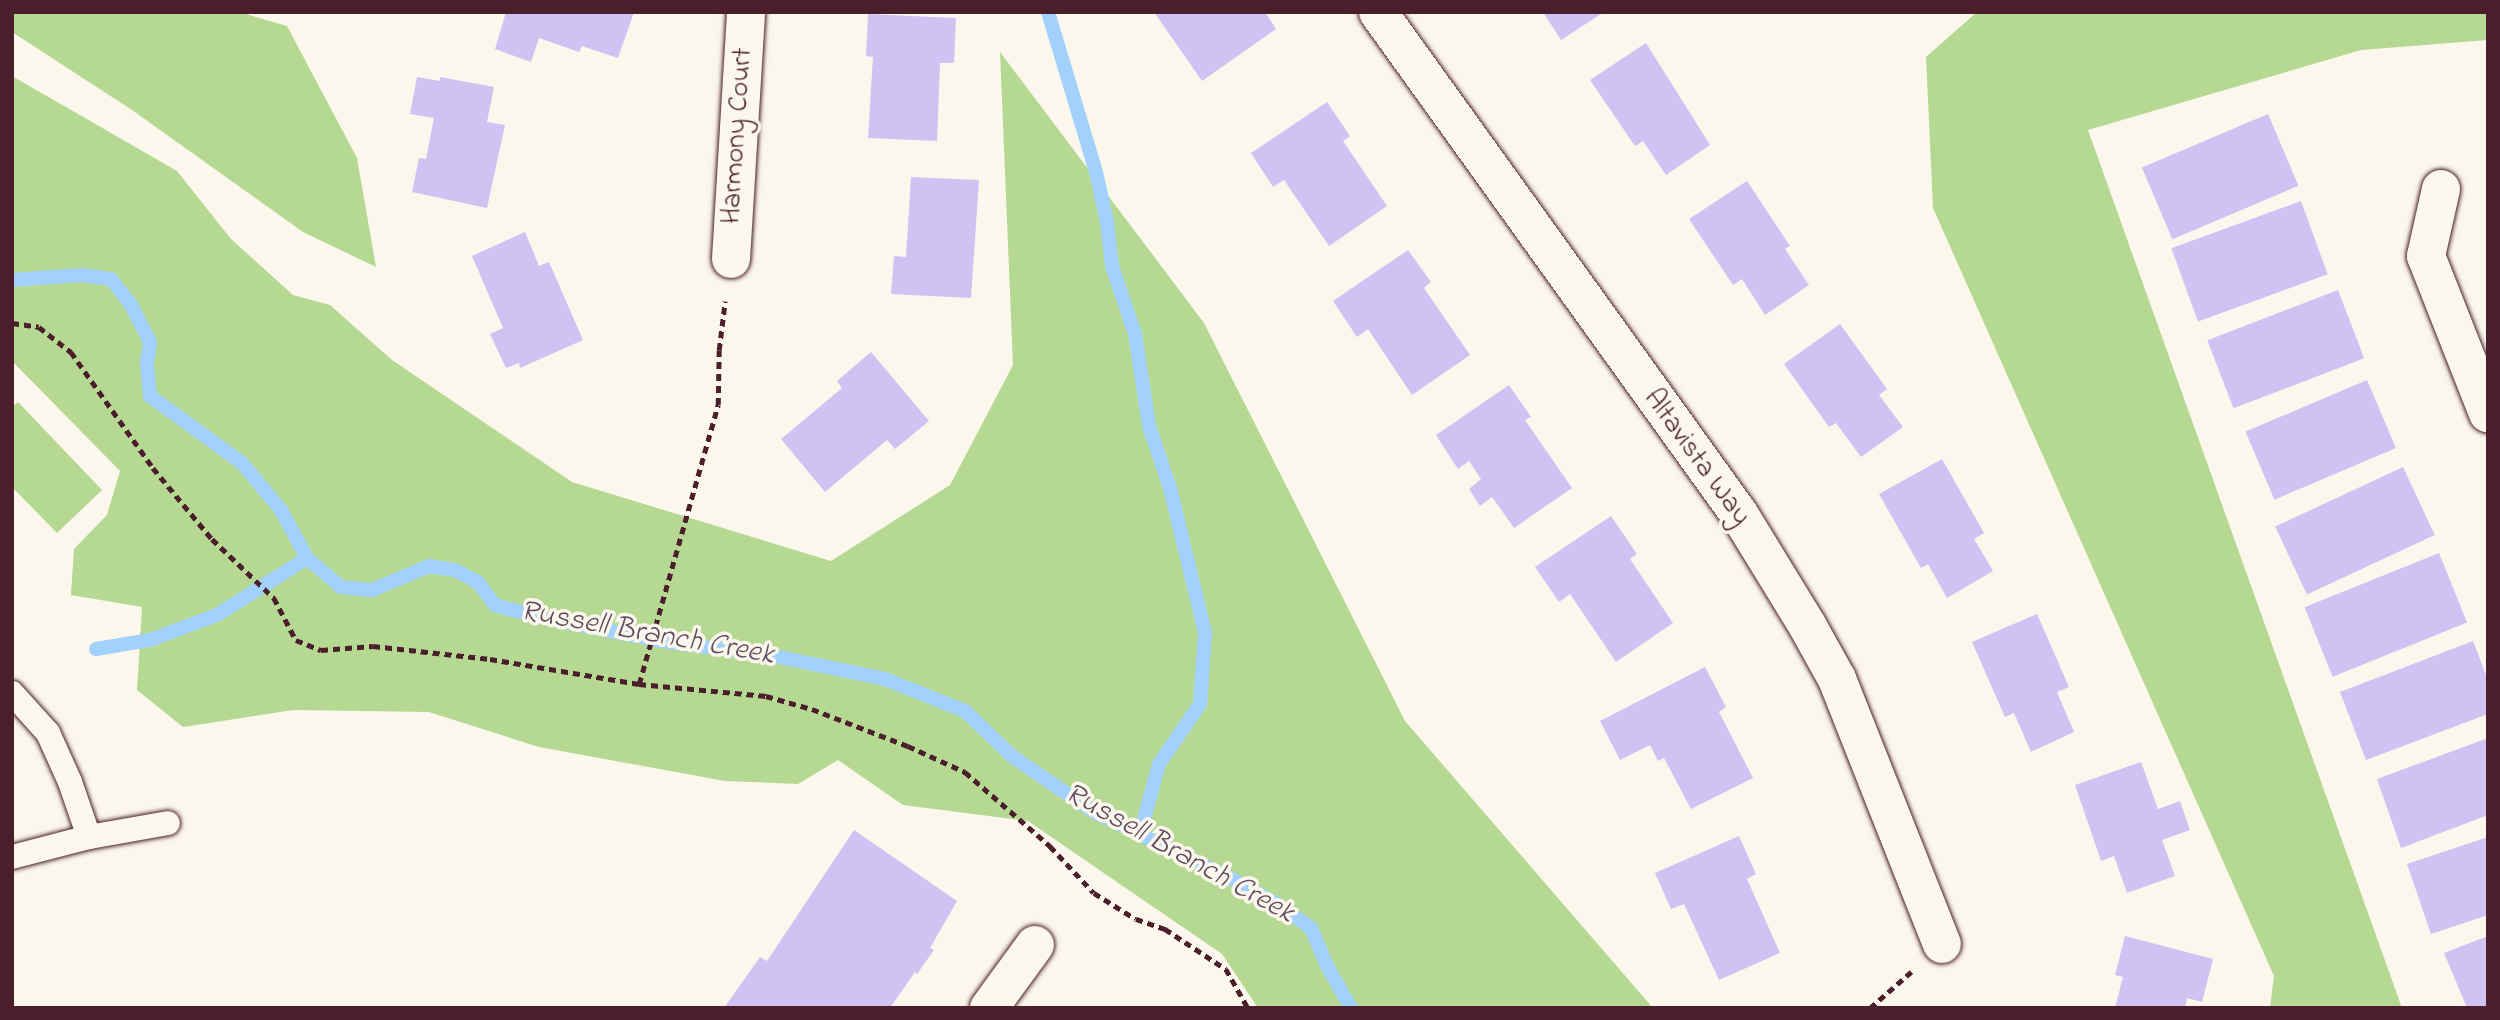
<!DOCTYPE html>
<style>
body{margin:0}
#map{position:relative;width:2500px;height:1020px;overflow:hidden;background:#fbf7ec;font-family:"Indie Flower",sans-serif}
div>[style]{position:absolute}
.green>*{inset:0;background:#b5d892}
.stream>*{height:14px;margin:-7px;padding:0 7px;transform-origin:7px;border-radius:7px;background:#a2d1fe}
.building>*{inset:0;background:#d0c2f3;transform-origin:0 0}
.path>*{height:4.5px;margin-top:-2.25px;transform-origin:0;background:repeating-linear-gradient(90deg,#4a1f2b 0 7px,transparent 0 12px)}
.roads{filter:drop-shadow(0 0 2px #4a1f2b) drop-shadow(0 0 2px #4a1f2b)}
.service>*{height:24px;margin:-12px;padding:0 12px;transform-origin:12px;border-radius:12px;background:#fbf7ec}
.minor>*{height:38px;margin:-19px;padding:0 19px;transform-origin:19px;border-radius:19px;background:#fbf7ec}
span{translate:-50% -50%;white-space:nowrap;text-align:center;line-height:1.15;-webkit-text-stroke:7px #fbf7ec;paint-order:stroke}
.street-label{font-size:28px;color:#4a1f2b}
.water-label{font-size:30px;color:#604c60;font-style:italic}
.frame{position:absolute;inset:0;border:14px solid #4a1f2b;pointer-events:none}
</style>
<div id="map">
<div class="green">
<i style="clip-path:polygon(12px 12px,239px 12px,287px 26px,357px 158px,376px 267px,303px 232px,132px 110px,12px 32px)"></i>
<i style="clip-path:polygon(1977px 12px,2488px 12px,2488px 40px,2361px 50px,2088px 130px,2402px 1008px,2270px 1008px,2274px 976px,1933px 208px,1926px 57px)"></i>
<i style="clip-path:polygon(1000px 52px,1204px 323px,1405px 721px,1653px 1008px,1258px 1008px,1222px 954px,1028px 821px,903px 805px,838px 760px,798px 784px,725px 781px,539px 747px,429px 712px,293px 710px,183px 727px,137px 690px,142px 607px,71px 595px,74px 549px,107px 515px,120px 471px,12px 361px,12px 76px,177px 171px,231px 239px,293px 295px,330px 305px,392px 360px,572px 482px,831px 561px,950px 485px,1013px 365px)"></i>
<i style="clip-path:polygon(18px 402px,102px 490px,57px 533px,12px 487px,12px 407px)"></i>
</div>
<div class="stream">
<i style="left:1048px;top:12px;width:167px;rotate:73.3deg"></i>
<i style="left:1096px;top:172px;width:51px;rotate:77.6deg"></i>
<i style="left:1107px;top:222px;width:44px;rotate:83.5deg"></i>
<i style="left:1112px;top:266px;width:72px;rotate:71.3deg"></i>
<i style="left:1135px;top:334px;width:93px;rotate:81.3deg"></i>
<i style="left:1149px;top:426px;width:65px;rotate:71.3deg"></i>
<i style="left:1170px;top:488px;width:149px;rotate:76.4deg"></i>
<i style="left:1205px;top:633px;width:71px;rotate:94deg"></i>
<i style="left:1200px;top:704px;width:73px;rotate:124.3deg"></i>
<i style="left:1159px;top:764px;width:73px;rotate:105.2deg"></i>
<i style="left:12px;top:280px;width:70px;rotate:-4.1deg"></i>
<i style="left:82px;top:275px;width:29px;rotate:8deg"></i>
<i style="left:111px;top:279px;width:33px;rotate:52deg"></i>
<i style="left:131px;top:305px;width:42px;rotate:62.8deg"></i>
<i style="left:150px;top:342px;width:21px;rotate:98deg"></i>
<i style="left:147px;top:363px;width:33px;rotate:85deg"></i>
<i style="left:150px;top:396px;width:114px;rotate:36.1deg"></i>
<i style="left:242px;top:463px;width:61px;rotate:50.3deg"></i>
<i style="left:281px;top:510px;width:55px;rotate:61.6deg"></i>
<i style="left:307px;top:558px;width:45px;rotate:40.5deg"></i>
<i style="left:341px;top:587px;width:31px;rotate:6deg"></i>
<i style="left:372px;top:590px;width:62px;rotate:-22.8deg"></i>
<i style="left:429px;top:566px;width:26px;rotate:9deg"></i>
<i style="left:455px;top:570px;width:26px;rotate:28deg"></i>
<i style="left:478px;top:582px;width:29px;rotate:54deg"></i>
<i style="left:495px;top:605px;width:45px;rotate:15.6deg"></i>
<i style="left:538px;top:617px;width:125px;rotate:11deg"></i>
<i style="left:661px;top:641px;width:109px;rotate:7.4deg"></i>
<i style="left:769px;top:655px;width:118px;rotate:11.7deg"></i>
<i style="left:885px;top:679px;width:86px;rotate:21.8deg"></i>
<i style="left:965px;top:711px;width:66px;rotate:43.8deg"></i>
<i style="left:1013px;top:757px;width:98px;rotate:34.2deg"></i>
<i style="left:1094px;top:812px;width:147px;rotate:25.9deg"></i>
<i style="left:1226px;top:876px;width:58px;rotate:28.8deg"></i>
<i style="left:1277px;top:904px;width:42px;rotate:35.2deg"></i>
<i style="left:1311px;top:928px;width:39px;rotate:67deg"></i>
<i style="left:1326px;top:964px;width:51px;rotate:60.4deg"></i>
<i style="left:96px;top:649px;width:55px;rotate:-9.5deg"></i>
<i style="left:150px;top:640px;width:72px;rotate:-20.5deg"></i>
<i style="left:217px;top:615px;width:107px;rotate:-32.3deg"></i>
</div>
<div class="building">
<i style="clip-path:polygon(506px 12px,634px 12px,618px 58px,582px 46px,579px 52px,539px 38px,531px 62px,495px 49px)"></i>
<i style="clip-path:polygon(1154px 12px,1265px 12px,1276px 29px,1202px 81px)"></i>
<i style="clip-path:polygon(1543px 12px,1604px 12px,1561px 40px)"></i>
<i style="clip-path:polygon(868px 14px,956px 18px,954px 63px,940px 63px,937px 141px,868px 138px,873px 57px,866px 56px)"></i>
<i style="clip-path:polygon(1646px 43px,1710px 145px,1666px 175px,1643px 141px,1635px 146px,1590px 80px)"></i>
<i style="clip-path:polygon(417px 77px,440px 81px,440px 77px,494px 87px,487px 122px,505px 125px,487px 208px,412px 192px,419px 158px,426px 159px,434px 118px,410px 114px)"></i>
<i style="clip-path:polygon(1327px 102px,1350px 136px,1343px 141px,1387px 206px,1329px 246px,1284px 180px,1273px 187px,1251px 153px)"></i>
<i style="left:2268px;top:114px;width:78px;height:137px;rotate:67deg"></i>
<i style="clip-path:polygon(911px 177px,979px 180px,971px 298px,891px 294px,894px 256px,906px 257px)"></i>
<i style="clip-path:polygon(1747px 181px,1790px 246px,1785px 249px,1809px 285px,1765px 315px,1742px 279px,1733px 285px,1689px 219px)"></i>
<i style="left:2301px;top:201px;width:78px;height:138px;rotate:70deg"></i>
<i style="clip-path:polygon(525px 232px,539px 266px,549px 262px,583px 340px,520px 368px,519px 363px,506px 368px,490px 334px,503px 328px,472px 256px)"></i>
<i style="clip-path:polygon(1408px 250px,1431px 282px,1424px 288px,1470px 355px,1412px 395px,1368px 329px,1357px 337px,1333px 301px)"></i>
<i style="left:2338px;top:290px;width:73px;height:140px;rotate:69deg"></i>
<i style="clip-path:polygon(1840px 324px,1887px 389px,1879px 395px,1903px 427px,1861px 457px,1836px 423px,1829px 427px,1784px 364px)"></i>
<i style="clip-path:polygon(871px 352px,929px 421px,895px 449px,887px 440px,825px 492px,781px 439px,842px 388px,837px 381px)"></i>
<i style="left:2367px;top:380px;width:74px;height:132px;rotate:67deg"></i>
<i style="clip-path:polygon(1509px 385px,1531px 417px,1525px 420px,1572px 488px,1514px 528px,1492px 497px,1480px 506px,1469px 489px,1481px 479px,1469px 461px,1458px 469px,1436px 435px)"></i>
<i style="clip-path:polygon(1942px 459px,1984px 533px,1974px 539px,1993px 571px,1947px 598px,1928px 564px,1921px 568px,1879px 494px)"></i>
<i style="left:2403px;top:467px;width:75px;height:141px;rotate:65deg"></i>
<i style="clip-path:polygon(1611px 516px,1637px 554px,1630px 559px,1673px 623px,1616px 662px,1570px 594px,1559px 602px,1535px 567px)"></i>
<i style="left:2439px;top:553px;width:75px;height:145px;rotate:68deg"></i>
<i style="clip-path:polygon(2037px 614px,2069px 687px,2057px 692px,2074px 732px,2031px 752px,2014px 713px,2005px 717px,1972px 642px)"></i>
<i style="clip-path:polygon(2473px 641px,2488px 680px,2488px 714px,2366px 760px,2340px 692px)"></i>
<i style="clip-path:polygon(1705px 667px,1726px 707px,1719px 712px,1753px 778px,1691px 809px,1664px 758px,1658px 761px,1650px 745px,1620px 760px,1600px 721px)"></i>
<i style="clip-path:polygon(2488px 738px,2488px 815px,2401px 848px,2377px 779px)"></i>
<i style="clip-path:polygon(2141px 762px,2158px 809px,2180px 801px,2190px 830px,2162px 840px,2175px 876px,2127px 893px,2114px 856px,2101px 861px,2075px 785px)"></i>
<i style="clip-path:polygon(854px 830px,957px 901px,930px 948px,934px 950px,917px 974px,915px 972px,890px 1008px,724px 1008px,760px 957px,767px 961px)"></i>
<i style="clip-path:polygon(1739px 836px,1756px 874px,1747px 879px,1780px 953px,1719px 980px,1684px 904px,1671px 909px,1655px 873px)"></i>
<i style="clip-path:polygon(2488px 837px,2488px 915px,2431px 934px,2407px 864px)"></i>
<i style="clip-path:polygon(2125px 936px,2213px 959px,2202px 1002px,2187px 998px,2185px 1008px,2115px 1008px,2123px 977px,2115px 975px)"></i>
<i style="clip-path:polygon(2488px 936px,2488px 1008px,2467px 1008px,2444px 953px)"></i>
</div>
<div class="path">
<i style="left:12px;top:323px;width:27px;rotate:8deg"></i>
<i style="left:39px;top:327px;width:41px;rotate:38deg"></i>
<i style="left:71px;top:352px;width:142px;rotate:54.7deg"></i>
<i style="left:153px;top:468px;width:92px;rotate:50.3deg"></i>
<i style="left:212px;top:539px;width:86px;rotate:43.6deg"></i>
<i style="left:274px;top:598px;width:47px;rotate:62.4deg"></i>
<i style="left:296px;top:640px;width:27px;rotate:22deg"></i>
<i style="left:321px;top:650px;width:52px;rotate:-4.4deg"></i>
<i style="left:373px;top:646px;width:118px;rotate:6.3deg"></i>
<i style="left:490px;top:659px;width:151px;rotate:9.5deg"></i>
<i style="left:639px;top:684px;width:128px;rotate:5.4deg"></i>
<i style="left:766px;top:696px;width:48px;rotate:15.8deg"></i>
<i style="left:812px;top:709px;width:103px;rotate:21.1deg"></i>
<i style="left:908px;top:746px;width:63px;rotate:24.5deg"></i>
<i style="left:965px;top:772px;width:113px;rotate:41deg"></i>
<i style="left:1050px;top:846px;width:64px;rotate:46.9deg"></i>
<i style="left:1094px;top:893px;width:49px;rotate:31.8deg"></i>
<i style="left:1136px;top:919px;width:31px;rotate:19deg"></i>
<i style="left:1165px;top:929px;width:73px;rotate:33.3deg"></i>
<i style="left:1226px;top:969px;width:45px;rotate:60.6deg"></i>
<i style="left:639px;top:684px;width:290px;rotate:-74.2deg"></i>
<i style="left:718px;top:405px;width:55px;rotate:-89deg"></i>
<i style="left:719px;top:350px;width:49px;rotate:-83deg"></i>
<i style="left:1870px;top:1008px;width:55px;rotate:-41.3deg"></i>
</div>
<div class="roads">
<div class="service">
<i style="left:12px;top:693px;width:54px;rotate:48deg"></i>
<i style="left:48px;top:733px;width:54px;rotate:65.8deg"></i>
<i style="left:70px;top:782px;width:58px;rotate:70.9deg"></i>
<i style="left:12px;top:857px;width:80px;rotate:-14.6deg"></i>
<i style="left:89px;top:837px;width:80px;rotate:-10deg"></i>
</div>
<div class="minor">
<i style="left:1378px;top:12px;width:618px;rotate:54.28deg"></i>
<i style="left:1739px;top:514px;width:130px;rotate:58.5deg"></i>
<i style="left:1807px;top:625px;width:62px;rotate:60.9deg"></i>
<i style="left:1837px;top:679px;width:285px;rotate:68.4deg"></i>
<i style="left:2441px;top:189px;width:69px;rotate:102.6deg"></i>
<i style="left:2426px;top:256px;width:169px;rotate:68.5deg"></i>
<i style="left:731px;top:259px;width:247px;rotate:-86.5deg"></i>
<i style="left:989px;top:1008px;width:78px;rotate:-53.9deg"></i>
</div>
</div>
<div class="street-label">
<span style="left:738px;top:136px;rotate:-86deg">Harmony Court</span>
<span style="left:1696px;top:458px;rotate:54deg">Altavista Way</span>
</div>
<div class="water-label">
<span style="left:647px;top:634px;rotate:10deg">Russell Branch Creek</span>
<span style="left:1179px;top:854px;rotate:29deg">Russell Branch Creek</span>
</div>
<div class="frame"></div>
</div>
